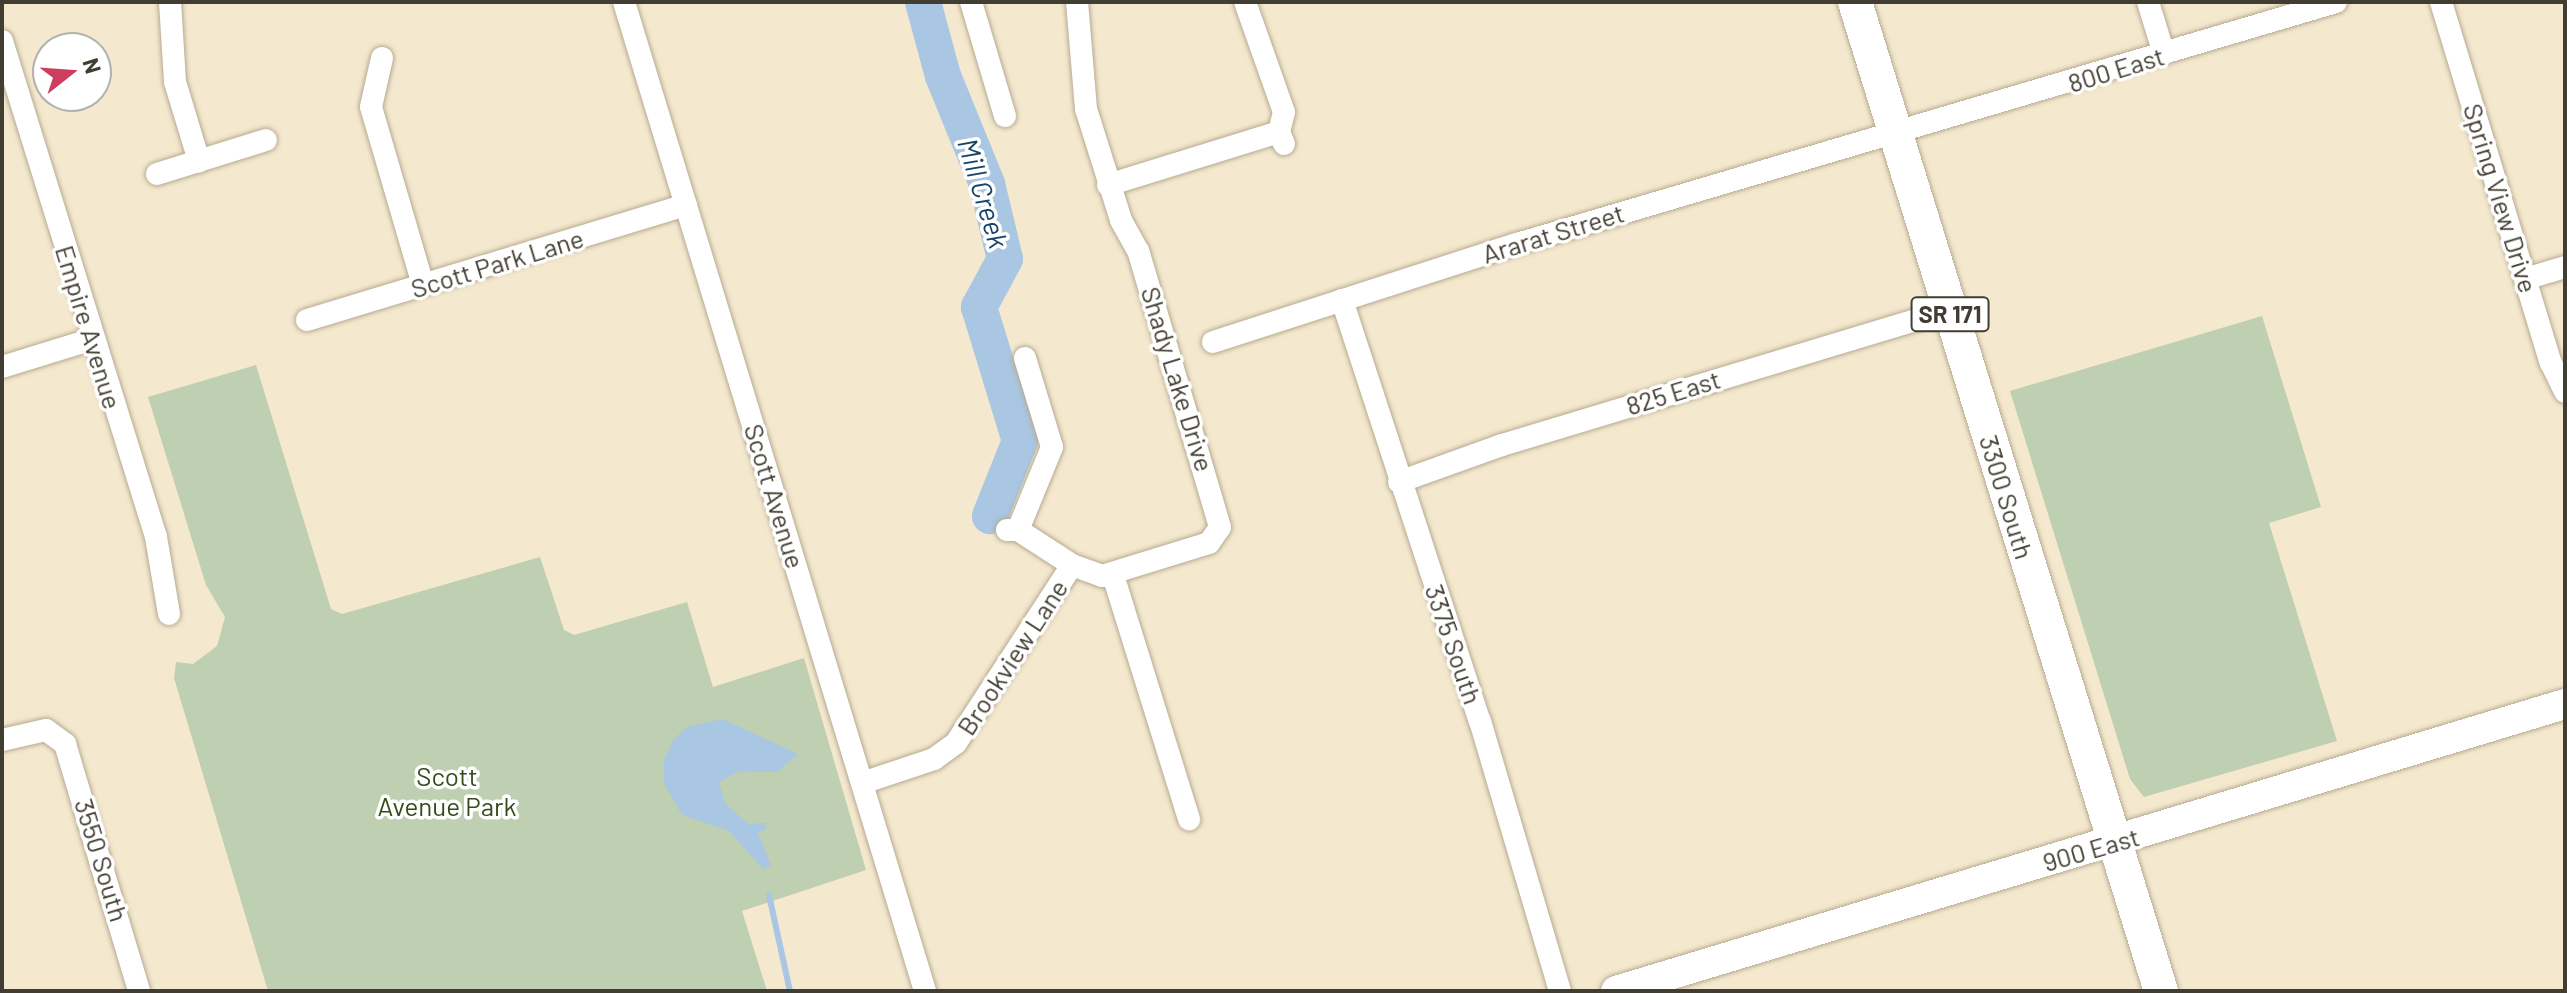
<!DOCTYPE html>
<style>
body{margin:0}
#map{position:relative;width:2567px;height:993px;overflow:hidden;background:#f4e8ce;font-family:Barlow,sans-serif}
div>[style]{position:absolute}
.green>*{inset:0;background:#bfcfb1}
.water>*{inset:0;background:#a9c6e2}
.stream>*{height:6px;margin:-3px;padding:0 3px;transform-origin:3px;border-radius:3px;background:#a9c6e2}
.river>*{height:36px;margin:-18px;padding:0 18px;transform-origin:18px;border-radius:18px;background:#a9c6e2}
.roads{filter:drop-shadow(0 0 2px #b6aa91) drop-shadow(0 0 2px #b6aa91)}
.street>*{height:22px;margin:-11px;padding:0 11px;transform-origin:11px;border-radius:11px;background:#fff}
.secondary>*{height:30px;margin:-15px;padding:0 15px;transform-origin:15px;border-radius:15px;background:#fff}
.primary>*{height:34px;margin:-17px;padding:0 17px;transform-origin:17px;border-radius:17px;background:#fff}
span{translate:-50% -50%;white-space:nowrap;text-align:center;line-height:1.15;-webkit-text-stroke:7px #fff;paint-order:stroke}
.shield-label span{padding:2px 6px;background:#fff;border:2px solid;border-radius:6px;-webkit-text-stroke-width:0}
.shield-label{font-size:24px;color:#413d32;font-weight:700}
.street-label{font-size:26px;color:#413d32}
.park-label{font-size:26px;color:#354c19}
.water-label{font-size:28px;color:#18446a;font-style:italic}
.frame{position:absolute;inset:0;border:4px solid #413d32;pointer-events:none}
.north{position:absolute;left:32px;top:32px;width:80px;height:80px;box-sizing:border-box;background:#fff;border:2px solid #b3b1ad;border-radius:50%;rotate:73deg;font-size:22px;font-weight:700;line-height:32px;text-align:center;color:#413d32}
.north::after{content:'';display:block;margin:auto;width:28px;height:36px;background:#cc3d5f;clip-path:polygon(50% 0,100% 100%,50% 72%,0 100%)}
</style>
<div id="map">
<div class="green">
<i style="clip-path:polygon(2262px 316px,2321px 507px,2269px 523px,2337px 741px,2144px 797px,2130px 779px,2010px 391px)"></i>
<i style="clip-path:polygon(256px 365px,331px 609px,342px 614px,540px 557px,564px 630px,574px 635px,687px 602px,713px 687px,804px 658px,866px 870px,742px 911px,767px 991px,268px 991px,174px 678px,176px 662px,193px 664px,217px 646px,225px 617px,206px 585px,148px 397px)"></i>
</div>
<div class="water">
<i style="clip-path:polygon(723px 719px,798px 754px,777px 772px,740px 771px,719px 782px,725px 803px,740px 817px,749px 824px,766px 823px,766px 830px,758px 832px,771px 866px,763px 869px,729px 831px,682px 815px,664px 784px,664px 760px,673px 740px,687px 727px)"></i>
</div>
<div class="stream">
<i style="left:769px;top:895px;width:98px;rotate:77.7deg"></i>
</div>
<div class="river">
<i style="left:923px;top:2px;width:77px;rotate:74.9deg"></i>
<i style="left:943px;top:76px;width:117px;rotate:67.8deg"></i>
<i style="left:987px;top:184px;width:77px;rotate:76.5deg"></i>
<i style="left:1005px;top:259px;width:55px;rotate:118.4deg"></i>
<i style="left:979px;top:307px;width:140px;rotate:73deg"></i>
<i style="left:1020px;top:441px;width:81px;rotate:111.8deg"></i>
</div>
<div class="roads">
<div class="street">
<i style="left:170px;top:2px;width:80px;rotate:86.4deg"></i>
<i style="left:175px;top:82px;width:83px;rotate:73.1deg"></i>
<i style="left:624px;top:2px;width:1034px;rotate:73.07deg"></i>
<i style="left:971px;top:2px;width:119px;rotate:73.4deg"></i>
<i style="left:1245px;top:2px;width:117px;rotate:70.5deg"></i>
<i style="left:1284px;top:112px;width:21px;rotate:104deg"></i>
<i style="left:1279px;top:132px;width:13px;rotate:67deg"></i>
<i style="left:2148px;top:2px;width:54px;rotate:72.9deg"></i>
<i style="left:2441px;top:2px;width:377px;rotate:73.1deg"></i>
<i style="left:2551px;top:363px;width:32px;rotate:64deg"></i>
<i style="left:2px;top:41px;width:519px;rotate:72.75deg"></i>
<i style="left:156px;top:537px;width:78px;rotate:80.4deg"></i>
<i style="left:382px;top:58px;width:50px;rotate:102.7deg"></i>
<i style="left:371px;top:107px;width:185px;rotate:73.7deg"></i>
<i style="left:157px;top:174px;width:114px;rotate:-17.3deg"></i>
<i style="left:1108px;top:185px;width:179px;rotate:-17.2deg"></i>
<i style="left:2525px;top:279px;width:42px;rotate:-16.7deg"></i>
<i style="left:1342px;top:300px;width:443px;rotate:71.9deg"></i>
<i style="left:1480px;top:721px;width:282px;rotate:73.5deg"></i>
<i style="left:307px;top:320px;width:396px;rotate:-16.9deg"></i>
<i style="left:1213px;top:342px;width:319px;rotate:-17.9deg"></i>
<i style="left:1517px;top:244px;width:854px;rotate:-16.46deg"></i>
<i style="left:2px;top:367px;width:95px;rotate:-17.1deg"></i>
<i style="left:1399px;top:482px;width:109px;rotate:-19.8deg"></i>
<i style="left:1502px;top:445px;width:467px;rotate:-16.8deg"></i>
<i style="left:1007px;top:530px;width:11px"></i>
<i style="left:1018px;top:530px;width:64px;rotate:32.9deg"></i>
<i style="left:1072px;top:565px;width:32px;rotate:20deg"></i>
<i style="left:1102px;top:576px;width:112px;rotate:-17.1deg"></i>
<i style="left:1209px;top:543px;width:19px;rotate:-55deg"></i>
<i style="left:1220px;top:527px;width:288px;rotate:-106.5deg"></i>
<i style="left:1138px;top:251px;width:35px;rotate:-119deg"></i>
<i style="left:1121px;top:220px;width:116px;rotate:-107.5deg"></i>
<i style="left:1086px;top:109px;width:107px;rotate:-94.8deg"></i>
<i style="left:1018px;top:530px;width:90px;rotate:-67.7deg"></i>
<i style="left:1052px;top:447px;width:93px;rotate:-106.9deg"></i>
<i style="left:1113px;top:575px;width:256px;rotate:72.7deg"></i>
<i style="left:2px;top:740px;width:45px;rotate:-12.8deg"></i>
<i style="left:46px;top:730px;width:24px;rotate:36deg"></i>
<i style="left:65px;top:744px;width:258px;rotate:73.3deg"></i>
<i style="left:862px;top:783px;width:76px;rotate:-18.4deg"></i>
<i style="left:934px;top:759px;width:27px;rotate:-36deg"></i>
<i style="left:956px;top:743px;width:212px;rotate:-56.9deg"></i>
</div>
<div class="secondary">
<i style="left:1616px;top:991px;width:991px;rotate:-16.83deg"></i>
</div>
<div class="primary">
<i style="left:1855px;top:2px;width:1035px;rotate:72.81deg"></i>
</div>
</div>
<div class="shield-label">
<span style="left:1950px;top:314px">SR 171</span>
</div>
<div class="street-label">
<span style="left:2116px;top:69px;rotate:-17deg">800 East</span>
<span style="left:2501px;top:198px;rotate:73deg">Spring View Drive</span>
<span style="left:1553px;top:233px;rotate:-17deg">Ararat Street</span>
<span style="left:497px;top:263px;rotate:-17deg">Scott Park Lane</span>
<span style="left:89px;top:327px;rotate:73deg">Empire Avenue</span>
<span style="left:1178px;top:379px;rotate:73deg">Shady Lake Drive</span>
<span style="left:1673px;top:392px;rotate:-17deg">825 East</span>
<span style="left:775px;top:496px;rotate:73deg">Scott Avenue</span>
<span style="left:2007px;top:497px;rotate:73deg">3300 South</span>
<span style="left:1454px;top:644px;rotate:71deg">3375 South</span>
<span style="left:1012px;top:657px;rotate:-57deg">Brookview Lane</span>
<span style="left:2091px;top:849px;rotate:-16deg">900 East</span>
<span style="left:102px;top:860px;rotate:73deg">3550 South</span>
</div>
<div class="park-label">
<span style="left:447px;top:791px">Scott<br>Avenue Park</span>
</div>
<div class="water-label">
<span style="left:984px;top:193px;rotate:73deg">Mill Creek</span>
</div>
<div class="frame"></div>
<div class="north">N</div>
</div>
